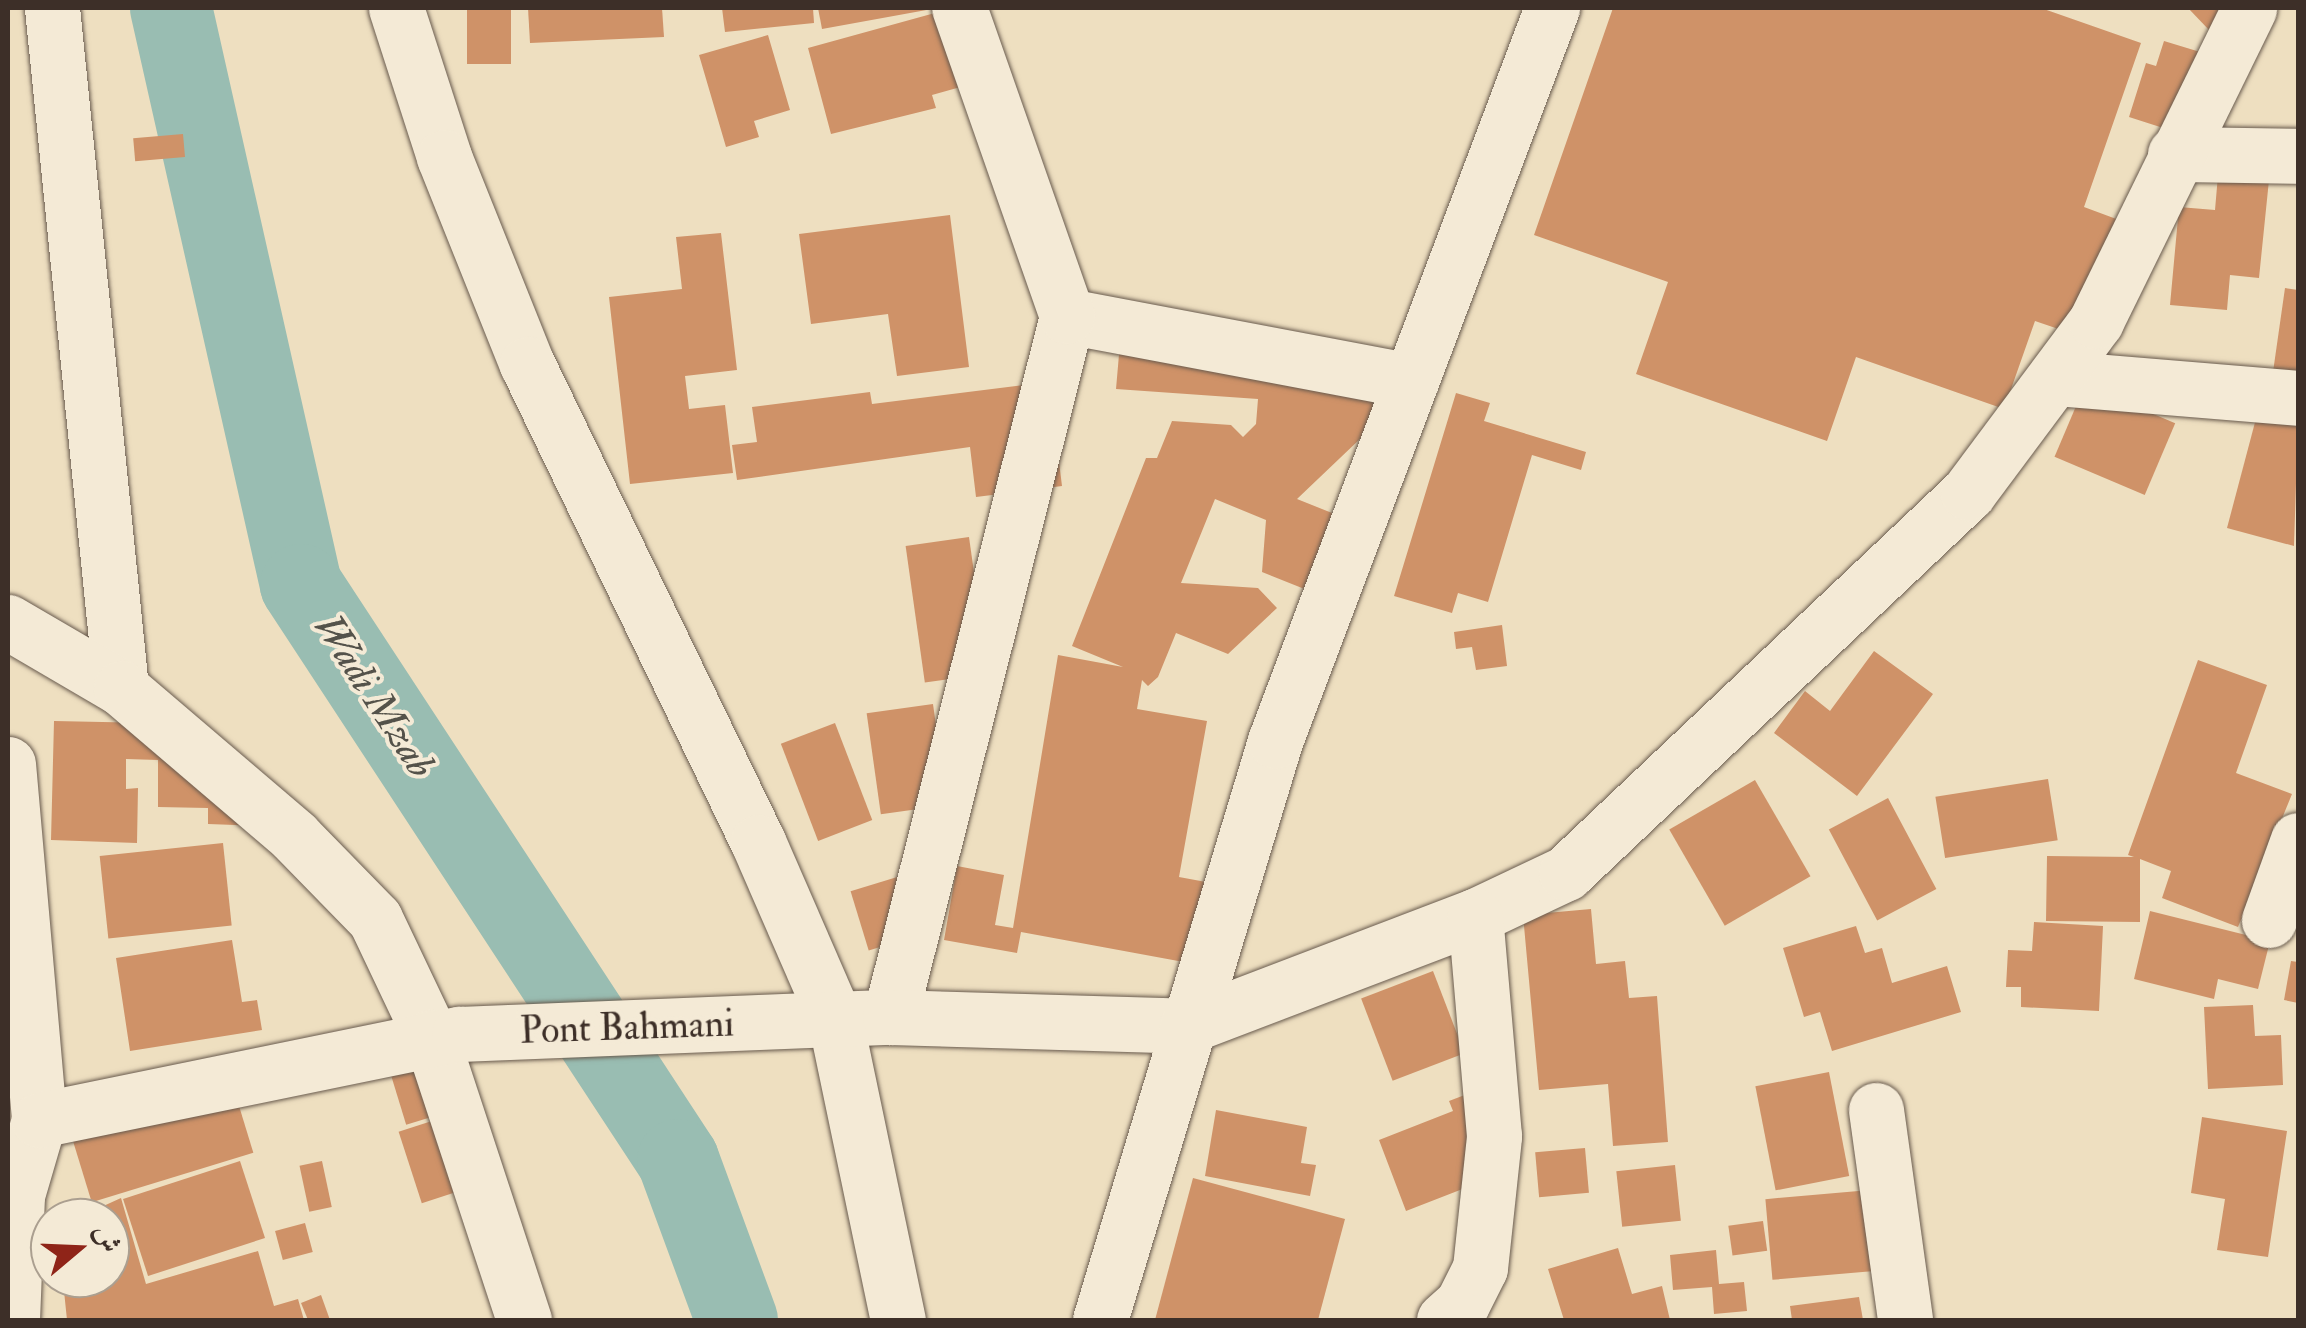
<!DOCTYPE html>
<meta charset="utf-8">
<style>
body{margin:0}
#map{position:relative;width:2306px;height:1328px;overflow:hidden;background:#eedfc0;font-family:"IM FELL Double Pica",Amiri,serif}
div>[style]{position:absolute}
.river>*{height:82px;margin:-41px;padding:0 41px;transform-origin:41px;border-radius:41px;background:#99bdb2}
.building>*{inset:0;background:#cf9268;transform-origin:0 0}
.roads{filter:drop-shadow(0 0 2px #695b4e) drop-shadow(0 0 2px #695b4e)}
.minor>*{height:55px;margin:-27.5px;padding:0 27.5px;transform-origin:27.5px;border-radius:27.5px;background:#f4ead6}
span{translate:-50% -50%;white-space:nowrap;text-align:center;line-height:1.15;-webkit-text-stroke:8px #f4ead6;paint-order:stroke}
.street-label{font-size:38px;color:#3d2f28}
.water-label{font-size:40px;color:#54524a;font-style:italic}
.frame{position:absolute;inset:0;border:10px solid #3d2f28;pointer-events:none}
.north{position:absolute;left:30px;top:1198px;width:100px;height:100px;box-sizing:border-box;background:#f4ead6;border:2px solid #ab9f90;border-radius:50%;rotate:71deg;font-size:28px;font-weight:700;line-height:40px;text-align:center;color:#3d2f28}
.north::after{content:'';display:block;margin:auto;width:35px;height:45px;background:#8f2418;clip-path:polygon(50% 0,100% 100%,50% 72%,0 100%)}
</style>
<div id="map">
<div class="river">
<i style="left:171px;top:8px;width:591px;rotate:77.3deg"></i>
<i style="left:301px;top:585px;width:688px;rotate:56.75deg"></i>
<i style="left:678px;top:1160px;width:171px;rotate:69.8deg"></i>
</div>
<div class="building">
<i style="left:467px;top:8px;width:44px;height:56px"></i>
<i style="clip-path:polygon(528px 8px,662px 8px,664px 37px,530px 43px)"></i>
<i style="clip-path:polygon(722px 8px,813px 8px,814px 23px,725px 32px)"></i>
<i style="clip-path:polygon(818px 8px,932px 8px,932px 9px,822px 29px)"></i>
<i style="clip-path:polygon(953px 8px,989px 79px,932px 95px,936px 108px,831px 134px,808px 48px)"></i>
<i style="clip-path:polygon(1613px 8px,2041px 8px,2141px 43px,2084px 207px,2119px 220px,2079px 336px,2035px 321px,2004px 409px,1856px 357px,1827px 441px,1636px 374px,1668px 282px,1534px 235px)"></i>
<i style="clip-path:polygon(2188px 8px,2248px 8px,2232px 54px)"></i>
<i style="clip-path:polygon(768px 35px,790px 110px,754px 121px,759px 137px,726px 147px,699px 55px)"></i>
<i style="clip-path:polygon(2164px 41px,2210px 55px,2185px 135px,2129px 117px,2146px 63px,2156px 66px)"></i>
<i style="left:183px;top:134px;width:23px;height:50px;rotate:85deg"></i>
<i style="clip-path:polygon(2218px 175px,2269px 180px,2259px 278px,2230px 275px,2227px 310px,2170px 305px,2179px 207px,2215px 210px)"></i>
<i style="clip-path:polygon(950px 215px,969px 367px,897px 376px,888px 314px,811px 324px,799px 234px)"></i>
<i style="clip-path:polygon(721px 233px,737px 370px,685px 376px,689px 409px,725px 405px,733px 473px,630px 484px,609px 297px,682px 289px,676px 237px)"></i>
<i style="clip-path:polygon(2285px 288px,2298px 290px,2298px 390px,2271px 386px)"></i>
<i style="clip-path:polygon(1120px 343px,1404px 362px,1382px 418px,1297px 499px,1352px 521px,1322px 596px,1262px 572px,1266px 520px,1215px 499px,1181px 583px,1258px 588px,1277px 608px,1228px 654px,1176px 633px,1158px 677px,1148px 686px,1142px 680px,1137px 709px,1207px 721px,1179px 877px,1233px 887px,1200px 965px,1021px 932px,1017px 953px,944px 940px,957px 866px,1004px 875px,995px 925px,1013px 928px,1058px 655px,1123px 667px,1072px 646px,1146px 458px,1157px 458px,1172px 421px,1231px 425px,1243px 437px,1256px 424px,1258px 399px,1116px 389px)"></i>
<i style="clip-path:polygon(1049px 382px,1062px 486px,976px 497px,970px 447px,737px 480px,732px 445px,757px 442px,752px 407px,870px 392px,872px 404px)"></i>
<i style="left:2085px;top:385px;width:98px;height:78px;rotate:23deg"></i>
<i style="clip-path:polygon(1456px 393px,1490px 403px,1484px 421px,1586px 452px,1581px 470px,1532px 455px,1488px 602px,1458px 593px,1452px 613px,1394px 596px)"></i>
<i style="clip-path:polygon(2258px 411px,2298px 422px,2294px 546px,2227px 528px)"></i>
<i style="left:969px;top:537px;width:138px;height:64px;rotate:82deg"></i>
<i style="clip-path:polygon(1502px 625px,1507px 666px,1476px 670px,1472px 647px,1456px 649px,1454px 632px)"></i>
<i style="clip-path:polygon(1874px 651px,1933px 694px,1857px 796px,1774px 733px,1805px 691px,1830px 711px)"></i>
<i style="clip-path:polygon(2198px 660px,2267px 685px,2236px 773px,2292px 794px,2238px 927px,2162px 898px,2171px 871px,2140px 859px,2140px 922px,2046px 921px,2047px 856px,2134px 857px,2128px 855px)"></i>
<i style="left:933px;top:704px;width:102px;height:67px;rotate:82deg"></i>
<i style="clip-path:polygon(54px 721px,199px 724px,198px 774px,266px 776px,265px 826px,208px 824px,208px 808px,158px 807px,158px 760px,126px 759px,126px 789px,138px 788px,137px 843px,51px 840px)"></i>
<i style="left:835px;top:723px;width:104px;height:58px;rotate:69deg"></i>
<i style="left:2048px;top:779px;width:62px;height:114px;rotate:81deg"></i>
<i style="left:1755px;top:780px;width:111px;height:99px;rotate:60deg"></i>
<i style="left:1888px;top:798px;width:103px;height:67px;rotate:62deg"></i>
<i style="left:223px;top:843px;width:83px;height:124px;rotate:84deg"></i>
<i style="left:907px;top:874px;width:62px;height:59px;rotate:73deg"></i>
<i style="clip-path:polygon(1591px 909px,1596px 964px,1625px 961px,1629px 998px,1657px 996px,1668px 1142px,1613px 1146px,1608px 1084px,1539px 1090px,1523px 915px)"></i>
<i style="clip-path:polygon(2150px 911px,2270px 941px,2258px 989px,2218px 979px,2214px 999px,2134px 979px)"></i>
<i style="clip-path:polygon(2034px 922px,2103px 926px,2099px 1011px,2021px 1007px,2021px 987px,2006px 987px,2008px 950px,2032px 951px)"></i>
<i style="clip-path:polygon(1856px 926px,1865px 953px,1882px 948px,1892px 983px,1947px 966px,1961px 1012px,1832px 1051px,1820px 1012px,1804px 1017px,1783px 948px)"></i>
<i style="clip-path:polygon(232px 940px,242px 1002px,257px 1000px,262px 1030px,130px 1051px,116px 958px)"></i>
<i style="clip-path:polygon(2291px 961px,2298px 962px,2298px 1003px,2284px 1000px)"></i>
<i style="left:1433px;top:971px;width:88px;height:77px;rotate:69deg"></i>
<i style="clip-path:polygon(2253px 1005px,2255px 1036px,2281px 1035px,2283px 1085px,2208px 1089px,2204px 1007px)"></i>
<i style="left:447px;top:1036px;width:73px;height:65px;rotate:73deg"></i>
<i style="left:1829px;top:1072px;width:106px;height:75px;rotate:79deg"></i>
<i style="left:232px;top:1083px;width:73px;height:169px;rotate:73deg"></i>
<i style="clip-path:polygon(1483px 1088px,1514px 1169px,1406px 1211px,1379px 1140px,1453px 1111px,1449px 1101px)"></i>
<i style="left:469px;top:1109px;width:75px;height:74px;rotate:72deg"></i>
<i style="clip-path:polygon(1216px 1110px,1307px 1127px,1301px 1163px,1316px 1165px,1310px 1196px,1205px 1176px)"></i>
<i style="clip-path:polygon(2202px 1117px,2287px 1131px,2268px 1257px,2217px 1250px,2225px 1199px,2191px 1193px)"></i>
<i style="left:1585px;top:1148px;width:45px;height:50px;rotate:85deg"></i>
<i style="left:240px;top:1161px;width:81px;height:123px;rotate:72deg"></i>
<i style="left:322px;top:1161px;width:47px;height:23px;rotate:78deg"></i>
<i style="left:1675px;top:1165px;width:56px;height:59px;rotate:84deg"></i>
<i style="clip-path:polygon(1193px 1178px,1345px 1219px,1318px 1320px,1155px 1320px)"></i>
<i style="left:1870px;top:1190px;width:81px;height:105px;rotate:85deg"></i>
<i style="clip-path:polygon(121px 1198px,146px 1284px,258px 1251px,274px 1306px,298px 1299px,304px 1320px,67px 1320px,64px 1291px,89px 1284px,86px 1278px,110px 1278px,110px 1218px,77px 1218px)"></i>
<i style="left:1763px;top:1221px;width:30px;height:35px;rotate:82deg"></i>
<i style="left:305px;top:1223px;width:30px;height:31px;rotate:75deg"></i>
<i style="clip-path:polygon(1618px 1248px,1632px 1294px,1662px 1286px,1670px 1320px,1564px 1320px,1548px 1269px)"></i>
<i style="clip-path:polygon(1716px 1250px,1719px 1284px,1744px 1282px,1747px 1311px,1714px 1314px,1712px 1287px,1673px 1290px,1670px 1255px)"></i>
<i style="clip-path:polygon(321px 1295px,330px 1320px,308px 1320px,301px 1303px)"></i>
<i style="clip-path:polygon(1859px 1297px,1863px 1320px,1792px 1320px,1790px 1306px)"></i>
</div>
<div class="roads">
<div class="minor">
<i style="left:52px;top:8px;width:683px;rotate:84.21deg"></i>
<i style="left:396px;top:8px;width:157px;rotate:72.1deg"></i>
<i style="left:444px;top:157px;width:223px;rotate:68.2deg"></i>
<i style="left:527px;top:364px;width:531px;rotate:64.21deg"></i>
<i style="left:758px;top:842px;width:193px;rotate:66.5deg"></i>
<i style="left:835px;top:1019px;width:308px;rotate:78.2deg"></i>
<i style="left:2175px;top:154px;width:123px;rotate:0.9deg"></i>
<i style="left:1067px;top:316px;width:350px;rotate:10.7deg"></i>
<i style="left:2057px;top:378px;width:242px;rotate:4.7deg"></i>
<i style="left:8px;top:622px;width:131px;rotate:30.3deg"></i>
<i style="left:121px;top:688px;width:228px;rotate:40.5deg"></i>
<i style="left:294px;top:836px;width:116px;rotate:45.7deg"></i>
<i style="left:375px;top:919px;width:131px;rotate:64.6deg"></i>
<i style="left:431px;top:1037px;width:298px;rotate:71.8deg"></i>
<i style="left:8px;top:764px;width:357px;rotate:85deg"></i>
<i style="left:2269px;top:920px;width:85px;rotate:-70.1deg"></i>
<i style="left:890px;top:1017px;width:723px;rotate:-75.83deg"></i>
<i style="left:1067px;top:316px;width:326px;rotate:-109.3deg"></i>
<i style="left:1876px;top:1110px;width:212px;rotate:82.1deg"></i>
<i style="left:12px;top:1320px;width:125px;rotate:-87.7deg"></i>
<i style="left:17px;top:1195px;width:78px;rotate:-73.7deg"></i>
<i style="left:39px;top:1120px;width:429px;rotate:-11.6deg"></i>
<i style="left:459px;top:1034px;width:431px;rotate:-2.3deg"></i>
<i style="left:890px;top:1017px;width:297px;rotate:1.7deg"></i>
<i style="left:1187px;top:1026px;width:308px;rotate:-20.9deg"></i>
<i style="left:1475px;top:916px;width:101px;rotate:-25.3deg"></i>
<i style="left:1566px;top:873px;width:553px;rotate:-43.39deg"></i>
<i style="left:1968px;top:493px;width:214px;rotate:-53.3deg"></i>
<i style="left:2096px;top:321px;width:348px;rotate:-63.9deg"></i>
<i style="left:1100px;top:1320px;width:605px;rotate:-73.18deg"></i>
<i style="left:1275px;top:741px;width:784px;rotate:-69.3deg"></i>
<i style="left:1444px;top:1320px;width:24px;rotate:-42deg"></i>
<i style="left:1462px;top:1304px;width:40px;rotate:-63.4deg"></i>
<i style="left:1480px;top:1268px;width:133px;rotate:-83.9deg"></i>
<i style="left:1494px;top:1136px;width:221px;rotate:-94.9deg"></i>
</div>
</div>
<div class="street-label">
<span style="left:627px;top:1028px;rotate:-2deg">Pont Bahmani</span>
</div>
<div class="water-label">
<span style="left:374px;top:696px;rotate:57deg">Wadi Mzab</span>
</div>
<div class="frame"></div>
<div class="north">ش</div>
</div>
